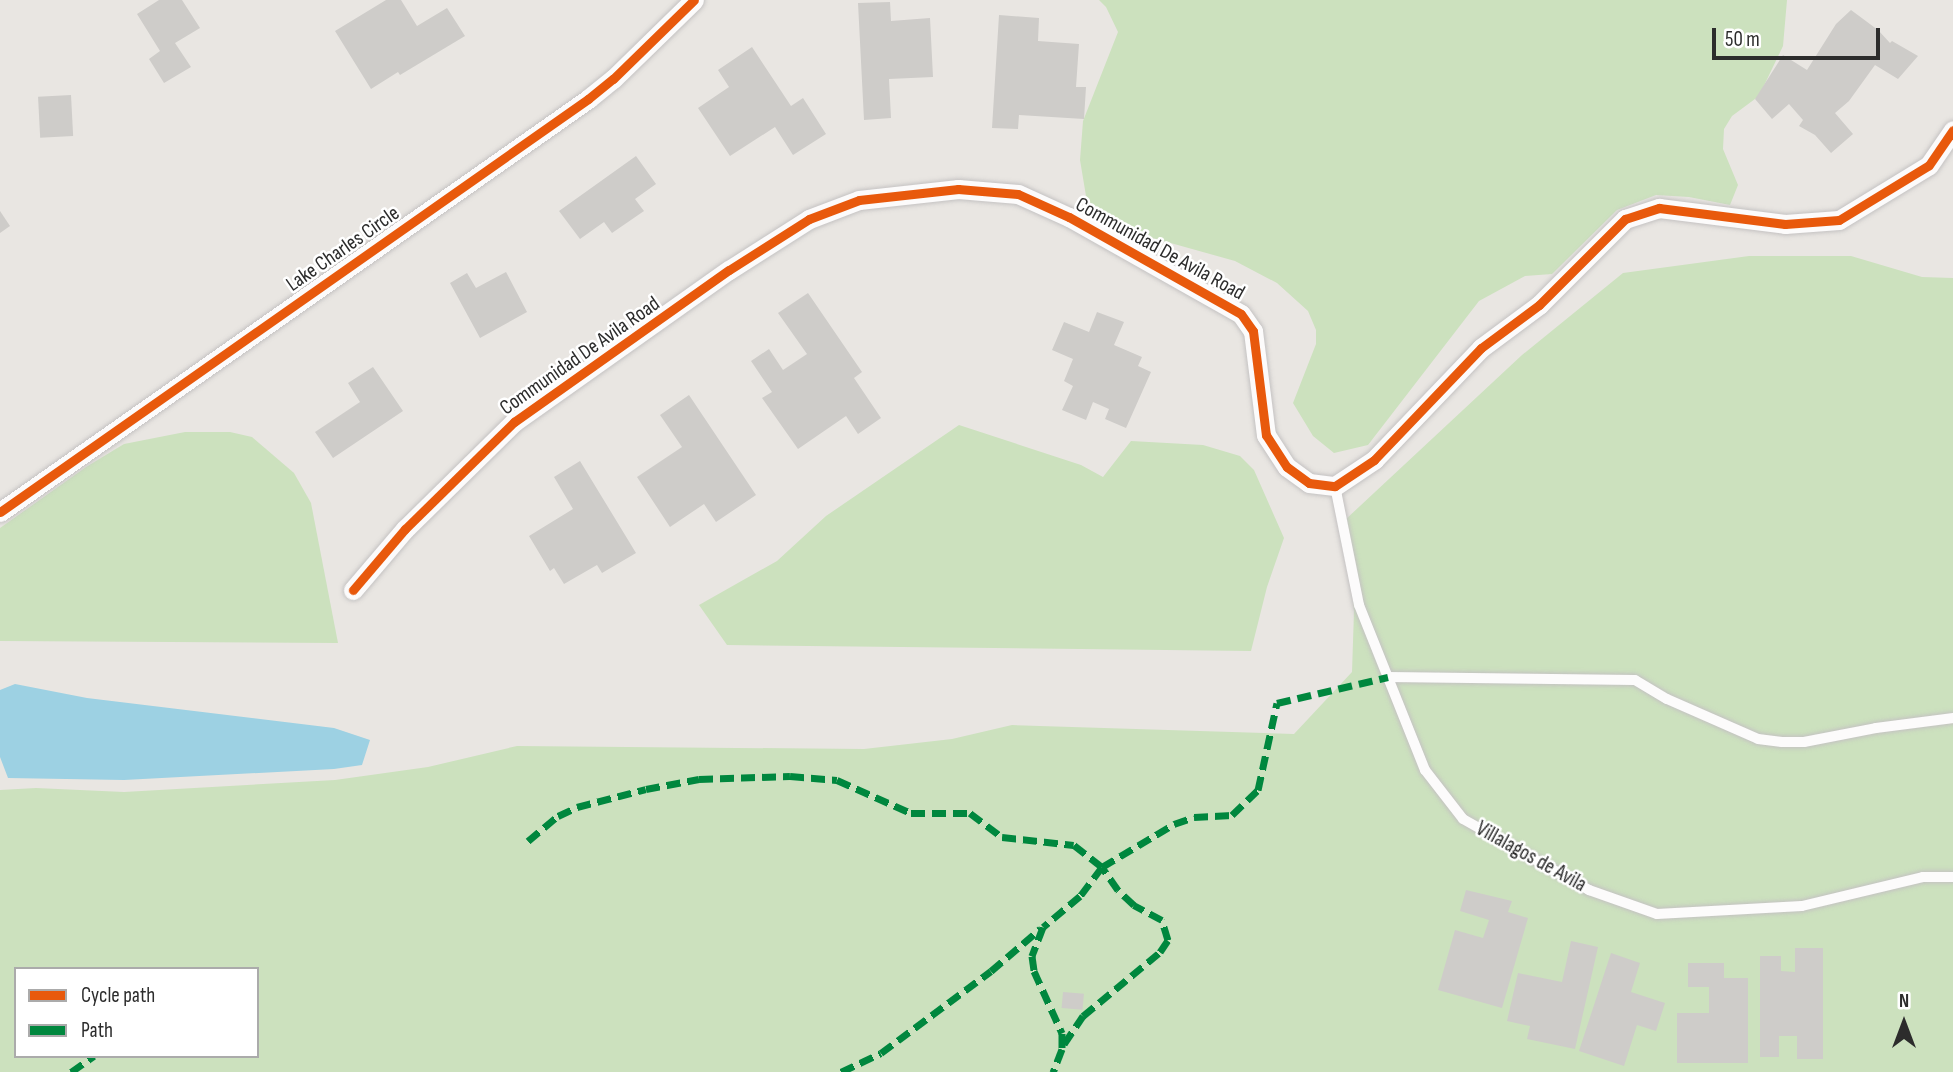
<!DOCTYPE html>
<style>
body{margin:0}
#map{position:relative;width:1953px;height:1072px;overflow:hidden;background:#e9e6e2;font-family:"Sofia Sans Condensed",sans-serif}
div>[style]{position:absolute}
.green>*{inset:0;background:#cce1be}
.water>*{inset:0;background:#9dd1e3}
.building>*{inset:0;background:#ceccc9;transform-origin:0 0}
.roads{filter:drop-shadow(0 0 2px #c4c2c2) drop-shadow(0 0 2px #c4c2c2)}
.service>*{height:10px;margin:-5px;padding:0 5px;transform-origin:5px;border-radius:5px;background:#fcfbfb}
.minor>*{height:19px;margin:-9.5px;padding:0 9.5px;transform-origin:9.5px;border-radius:9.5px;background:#fcfbfb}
.quiet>*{height:7px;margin-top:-3.5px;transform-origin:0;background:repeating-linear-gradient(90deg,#00873e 0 14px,transparent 0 21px)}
.cycleway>*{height:9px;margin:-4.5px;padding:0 4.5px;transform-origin:4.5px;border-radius:4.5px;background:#e8590c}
span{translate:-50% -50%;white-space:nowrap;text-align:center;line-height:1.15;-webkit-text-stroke:5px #fff;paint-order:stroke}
.street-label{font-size:21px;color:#2c2c2c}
.legend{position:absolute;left:14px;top:967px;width:245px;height:91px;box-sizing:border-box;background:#fff;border:2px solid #ababab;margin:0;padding:9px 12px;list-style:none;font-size:21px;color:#2c2c2c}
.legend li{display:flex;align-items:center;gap:14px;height:35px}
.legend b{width:35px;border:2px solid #ababab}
.north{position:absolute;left:1869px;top:988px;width:70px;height:70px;-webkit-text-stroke:5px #fff;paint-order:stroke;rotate:0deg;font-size:19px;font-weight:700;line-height:28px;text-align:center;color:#2c2c2c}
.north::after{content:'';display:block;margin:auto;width:24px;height:32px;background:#2c2c2c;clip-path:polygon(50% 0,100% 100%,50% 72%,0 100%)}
.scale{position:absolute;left:1712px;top:28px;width:168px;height:32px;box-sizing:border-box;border:4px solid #2c2c2c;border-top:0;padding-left:9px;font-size:21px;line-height:24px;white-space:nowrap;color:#2c2c2c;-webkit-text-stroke:5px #fff;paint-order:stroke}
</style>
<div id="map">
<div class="green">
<i style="clip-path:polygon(1099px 0,1787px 0,1783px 46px,1759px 96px,1732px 116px,1724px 129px,1723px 149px,1738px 185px,1730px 205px,1689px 197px,1656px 195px,1617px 210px,1552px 274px,1525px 276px,1479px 301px,1368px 445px,1334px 453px,1313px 436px,1293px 403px,1316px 344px,1316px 330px,1308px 311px,1277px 283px,1235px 261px,1142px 235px,1095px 210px,1086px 196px,1080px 160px,1083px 121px,1118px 32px,1106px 7px)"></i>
<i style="clip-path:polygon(evenodd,1749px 256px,1851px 256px,1922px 277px,1953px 278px,1953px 1072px,0 1072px,0 790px,36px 788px,124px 792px,335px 780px,428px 767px,517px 746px,864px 749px,952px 739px,1012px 725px,1294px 734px,1352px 672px,1354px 611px,1345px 520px,1522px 355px,1623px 273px,1749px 256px,16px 969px,257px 969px,257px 1056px,16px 1056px,16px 969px)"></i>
<i style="clip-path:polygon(959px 425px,1081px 465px,1103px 477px,1131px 441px,1203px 445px,1240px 456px,1254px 470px,1284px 538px,1267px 587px,1251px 651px,727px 645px,699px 605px,777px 561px,826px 516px)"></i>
<i style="clip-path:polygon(185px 432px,230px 432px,252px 437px,294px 473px,311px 503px,338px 643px,0 641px,0 528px,86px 467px,124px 444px)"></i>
</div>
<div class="water">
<i style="clip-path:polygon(15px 684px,87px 698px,334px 728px,370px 740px,362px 765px,334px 769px,124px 780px,8px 778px,0 757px,0 690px)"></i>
</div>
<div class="building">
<i style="clip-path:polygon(159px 0,182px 0,200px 28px,175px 43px,191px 67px,164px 83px,149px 59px,160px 51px,137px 14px)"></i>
<i style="clip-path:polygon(386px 0,401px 0,417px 26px,447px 8px,465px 36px,400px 75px,398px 72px,371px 89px,335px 31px)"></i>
<i style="clip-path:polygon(890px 2px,891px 21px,930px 18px,933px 77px,889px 79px,891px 118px,864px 120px,858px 3px)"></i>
<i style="clip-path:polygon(1851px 10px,1878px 30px,1890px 43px,1892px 41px,1918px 56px,1898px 79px,1875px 65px,1849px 101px,1835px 113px,1853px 134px,1831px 153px,1815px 135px,1799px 126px,1803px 120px,1789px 104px,1772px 119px,1755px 99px,1783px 55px,1807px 70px,1836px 24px)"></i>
<i style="clip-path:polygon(999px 15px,1039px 18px,1038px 41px,1079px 44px,1076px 87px,1086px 87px,1084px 119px,1019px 115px,1018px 129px,992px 128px)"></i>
<i style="clip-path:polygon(752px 47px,791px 106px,803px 98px,826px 134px,793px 155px,775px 127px,730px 156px,698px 108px,729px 87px,718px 70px)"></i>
<i style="left:71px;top:95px;width:41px;height:33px;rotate:87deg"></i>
<i style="clip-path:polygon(636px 156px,656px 184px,635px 199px,644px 211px,612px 233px,604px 222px,580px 239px,559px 211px)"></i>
<i style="clip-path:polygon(0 211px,10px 226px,0 233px)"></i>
<i style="clip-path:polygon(506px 272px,527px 312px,480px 338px,450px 283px,467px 273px,476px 288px)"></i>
<i style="clip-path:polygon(808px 293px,862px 372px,854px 378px,881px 418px,858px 434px,846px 416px,798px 449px,762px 398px,772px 392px,751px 361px,769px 349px,783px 370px,807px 354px,778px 313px)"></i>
<i style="clip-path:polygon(1097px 312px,1124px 322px,1114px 345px,1142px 357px,1138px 366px,1151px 372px,1126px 428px,1105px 419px,1109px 409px,1093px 402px,1086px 420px,1062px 410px,1073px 386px,1064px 381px,1073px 359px,1052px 350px,1064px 322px,1089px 332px)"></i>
<i style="clip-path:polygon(373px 367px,403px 411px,333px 458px,315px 432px,360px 402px,348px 383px)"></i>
<i style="clip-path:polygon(689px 395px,756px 495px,716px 522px,704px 504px,670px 527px,637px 477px,682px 447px,660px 415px)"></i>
<i style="clip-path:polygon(580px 461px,636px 553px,602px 573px,597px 565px,564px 584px,554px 568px,550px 571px,529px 536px,573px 509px,554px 477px)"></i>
<i style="clip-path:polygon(1466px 890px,1512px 901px,1508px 912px,1528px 918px,1502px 1008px,1438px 990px,1455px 930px,1483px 938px,1489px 920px,1460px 911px)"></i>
<i style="clip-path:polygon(1571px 941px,1598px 947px,1575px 1049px,1527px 1039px,1530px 1026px,1507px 1021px,1518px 973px,1562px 982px)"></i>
<i style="clip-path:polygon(1795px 948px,1823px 948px,1823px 1059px,1797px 1059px,1797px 1036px,1779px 1036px,1779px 1057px,1760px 1057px,1760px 956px,1781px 956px,1781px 971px,1795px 972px)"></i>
<i style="clip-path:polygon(1611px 953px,1640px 963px,1631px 992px,1665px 1003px,1656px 1031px,1637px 1025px,1624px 1066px,1579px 1051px)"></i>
<i style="clip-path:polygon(1688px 963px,1724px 963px,1724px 978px,1748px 978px,1748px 1063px,1677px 1063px,1677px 1013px,1709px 1013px,1709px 987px,1688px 987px)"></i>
<i style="left:1063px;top:992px;width:21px;height:16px;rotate:5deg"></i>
</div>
<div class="roads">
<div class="service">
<i style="left:1335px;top:486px;width:121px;rotate:78.6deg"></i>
<i style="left:1359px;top:605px;width:178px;rotate:68.2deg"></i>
<i style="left:1425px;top:770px;width:62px;rotate:52.2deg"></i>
<i style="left:1463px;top:819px;width:145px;rotate:29.4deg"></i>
<i style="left:1589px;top:890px;width:72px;rotate:19.4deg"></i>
<i style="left:1657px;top:914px;width:145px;rotate:-3.2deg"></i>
<i style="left:1802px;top:906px;width:124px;rotate:-13.5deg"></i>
<i style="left:1923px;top:877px;width:30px"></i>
<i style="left:1388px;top:677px;width:247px;rotate:0.7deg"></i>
<i style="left:1635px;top:680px;width:37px;rotate:31deg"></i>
<i style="left:1667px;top:699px;width:99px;rotate:23.7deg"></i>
<i style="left:1758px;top:739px;width:24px;rotate:7deg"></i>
<i style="left:1782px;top:742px;width:22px"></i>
<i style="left:1804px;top:742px;width:73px;rotate:-11deg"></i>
<i style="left:1876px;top:728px;width:78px;rotate:-7.4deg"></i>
</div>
<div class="minor">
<i style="left:0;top:512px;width:719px;rotate:-35.08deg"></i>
<i style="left:588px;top:99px;width:32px;rotate:-39deg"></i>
<i style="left:613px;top:79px;width:113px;rotate:-44.3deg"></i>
<i style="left:353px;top:590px;width:80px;rotate:-49.6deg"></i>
<i style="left:405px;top:529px;width:153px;rotate:-44.5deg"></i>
<i style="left:514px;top:422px;width:263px;rotate:-35.3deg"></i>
<i style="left:729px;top:270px;width:95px;rotate:-32.5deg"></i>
<i style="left:809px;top:219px;width:53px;rotate:-20.8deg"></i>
<i style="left:859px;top:200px;width:100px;rotate:-6.3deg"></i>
<i style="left:958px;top:189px;width:60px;rotate:4.8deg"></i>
<i style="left:1018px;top:194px;width:56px;rotate:24.3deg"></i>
<i style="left:1069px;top:217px;width:197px;rotate:29.4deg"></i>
<i style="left:1241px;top:314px;width:21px;rotate:55deg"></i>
<i style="left:1253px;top:331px;width:105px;rotate:82.9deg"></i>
<i style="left:1266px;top:435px;width:38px;rotate:57deg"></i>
<i style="left:1287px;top:467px;width:27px;rotate:36deg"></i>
<i style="left:1309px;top:483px;width:26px;rotate:7deg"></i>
<i style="left:1335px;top:486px;width:47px;rotate:-33.7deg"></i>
<i style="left:1374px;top:460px;width:155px;rotate:-46.3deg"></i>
<i style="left:1481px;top:348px;width:72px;rotate:-36.6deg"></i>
<i style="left:1539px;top:305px;width:122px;rotate:-45deg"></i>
<i style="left:1625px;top:219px;width:36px;rotate:-18deg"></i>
<i style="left:1659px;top:208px;width:127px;rotate:7.2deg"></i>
<i style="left:1785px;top:224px;width:54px;rotate:-4.2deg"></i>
<i style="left:1839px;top:220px;width:105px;rotate:-31.4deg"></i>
<i style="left:1929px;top:165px;width:42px;rotate:-55.6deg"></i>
</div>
</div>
<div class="quiet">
<i style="left:528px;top:841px;width:39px;rotate:-40deg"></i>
<i style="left:558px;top:816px;width:21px;rotate:-25deg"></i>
<i style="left:577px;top:807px;width:71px;rotate:-14.6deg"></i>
<i style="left:646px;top:789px;width:54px;rotate:-10.7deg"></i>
<i style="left:699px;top:779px;width:91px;rotate:-1.9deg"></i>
<i style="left:790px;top:776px;width:47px;rotate:4.9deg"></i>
<i style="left:837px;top:780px;width:81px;rotate:24deg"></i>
<i style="left:911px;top:813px;width:59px"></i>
<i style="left:970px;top:813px;width:40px;rotate:37deg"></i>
<i style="left:1002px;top:837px;width:72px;rotate:6.3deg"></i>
<i style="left:1074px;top:845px;width:36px;rotate:38deg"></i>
<i style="left:1102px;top:867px;width:36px;rotate:127deg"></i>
<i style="left:1080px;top:896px;width:48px;rotate:140deg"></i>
<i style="left:1043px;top:927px;width:31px;rotate:111deg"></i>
<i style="left:1032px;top:956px;width:15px;rotate:82deg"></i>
<i style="left:1034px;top:971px;width:68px;rotate:65.7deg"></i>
<i style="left:1062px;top:1033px;width:16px;rotate:90deg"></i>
<i style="left:1062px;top:1049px;width:25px;rotate:111deg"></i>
<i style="left:1064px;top:1044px;width:34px;rotate:-56deg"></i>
<i style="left:1083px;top:1016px;width:100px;rotate:-39.7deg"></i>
<i style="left:1160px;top:952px;width:14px;rotate:-56deg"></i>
<i style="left:1168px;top:940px;width:21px;rotate:-107deg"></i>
<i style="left:1162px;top:920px;width:32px;rotate:-152deg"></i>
<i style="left:1134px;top:905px;width:22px;rotate:-137deg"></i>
<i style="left:1118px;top:890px;width:28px;rotate:-125deg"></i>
<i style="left:1102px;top:867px;width:84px;rotate:-30.8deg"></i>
<i style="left:1174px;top:824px;width:21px;rotate:-19deg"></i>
<i style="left:1194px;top:817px;width:38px;rotate:-3deg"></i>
<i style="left:1232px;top:815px;width:36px;rotate:-44deg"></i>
<i style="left:1258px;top:790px;width:89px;rotate:-77.7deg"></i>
<i style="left:1277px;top:703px;width:114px;rotate:-13.2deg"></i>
<i style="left:71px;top:1072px;width:28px;rotate:-35deg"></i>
<i style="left:841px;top:1072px;width:44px;rotate:-25.4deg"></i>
<i style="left:881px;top:1053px;width:137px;rotate:-36.7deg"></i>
<i style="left:991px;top:971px;width:65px;rotate:-40.6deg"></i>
</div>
<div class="cycleway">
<i style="left:0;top:512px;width:719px;rotate:-35.08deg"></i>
<i style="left:588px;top:99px;width:32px;rotate:-39deg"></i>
<i style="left:613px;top:79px;width:113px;rotate:-44.3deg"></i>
<i style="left:353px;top:590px;width:80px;rotate:-49.6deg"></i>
<i style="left:405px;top:529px;width:153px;rotate:-44.5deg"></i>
<i style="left:514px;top:422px;width:263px;rotate:-35.3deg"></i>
<i style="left:729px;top:270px;width:95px;rotate:-32.5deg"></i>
<i style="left:809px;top:219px;width:53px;rotate:-20.8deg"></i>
<i style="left:859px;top:200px;width:100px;rotate:-6.3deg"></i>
<i style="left:958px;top:189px;width:60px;rotate:4.8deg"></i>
<i style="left:1018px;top:194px;width:56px;rotate:24.3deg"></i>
<i style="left:1069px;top:217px;width:197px;rotate:29.4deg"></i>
<i style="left:1241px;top:314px;width:21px;rotate:55deg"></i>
<i style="left:1253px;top:331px;width:105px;rotate:82.9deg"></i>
<i style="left:1266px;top:435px;width:38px;rotate:57deg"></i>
<i style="left:1287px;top:467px;width:27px;rotate:36deg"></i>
<i style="left:1309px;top:483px;width:26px;rotate:7deg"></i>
<i style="left:1335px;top:486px;width:47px;rotate:-33.7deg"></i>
<i style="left:1374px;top:460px;width:155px;rotate:-46.3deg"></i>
<i style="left:1481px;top:348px;width:72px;rotate:-36.6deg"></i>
<i style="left:1539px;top:305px;width:122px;rotate:-45deg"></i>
<i style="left:1625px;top:219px;width:36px;rotate:-18deg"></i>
<i style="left:1659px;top:208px;width:127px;rotate:7.2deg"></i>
<i style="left:1785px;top:224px;width:54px;rotate:-4.2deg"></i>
<i style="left:1839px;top:220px;width:105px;rotate:-31.4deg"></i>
<i style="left:1929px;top:165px;width:42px;rotate:-55.6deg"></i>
</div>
<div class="street-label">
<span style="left:343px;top:249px;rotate:-35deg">Lake Charles Circle</span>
<span style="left:1160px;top:249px;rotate:29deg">Communidad De Avila Road</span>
<span style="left:580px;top:356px;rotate:-35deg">Communidad De Avila Road</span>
<span style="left:1531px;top:857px;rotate:29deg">Villalagos de Avila</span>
</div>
<ul class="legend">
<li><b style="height:9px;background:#e8590c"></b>Cycle path</li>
<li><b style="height:9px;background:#00873e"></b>Path</li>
</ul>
<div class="north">N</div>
<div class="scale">50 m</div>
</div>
